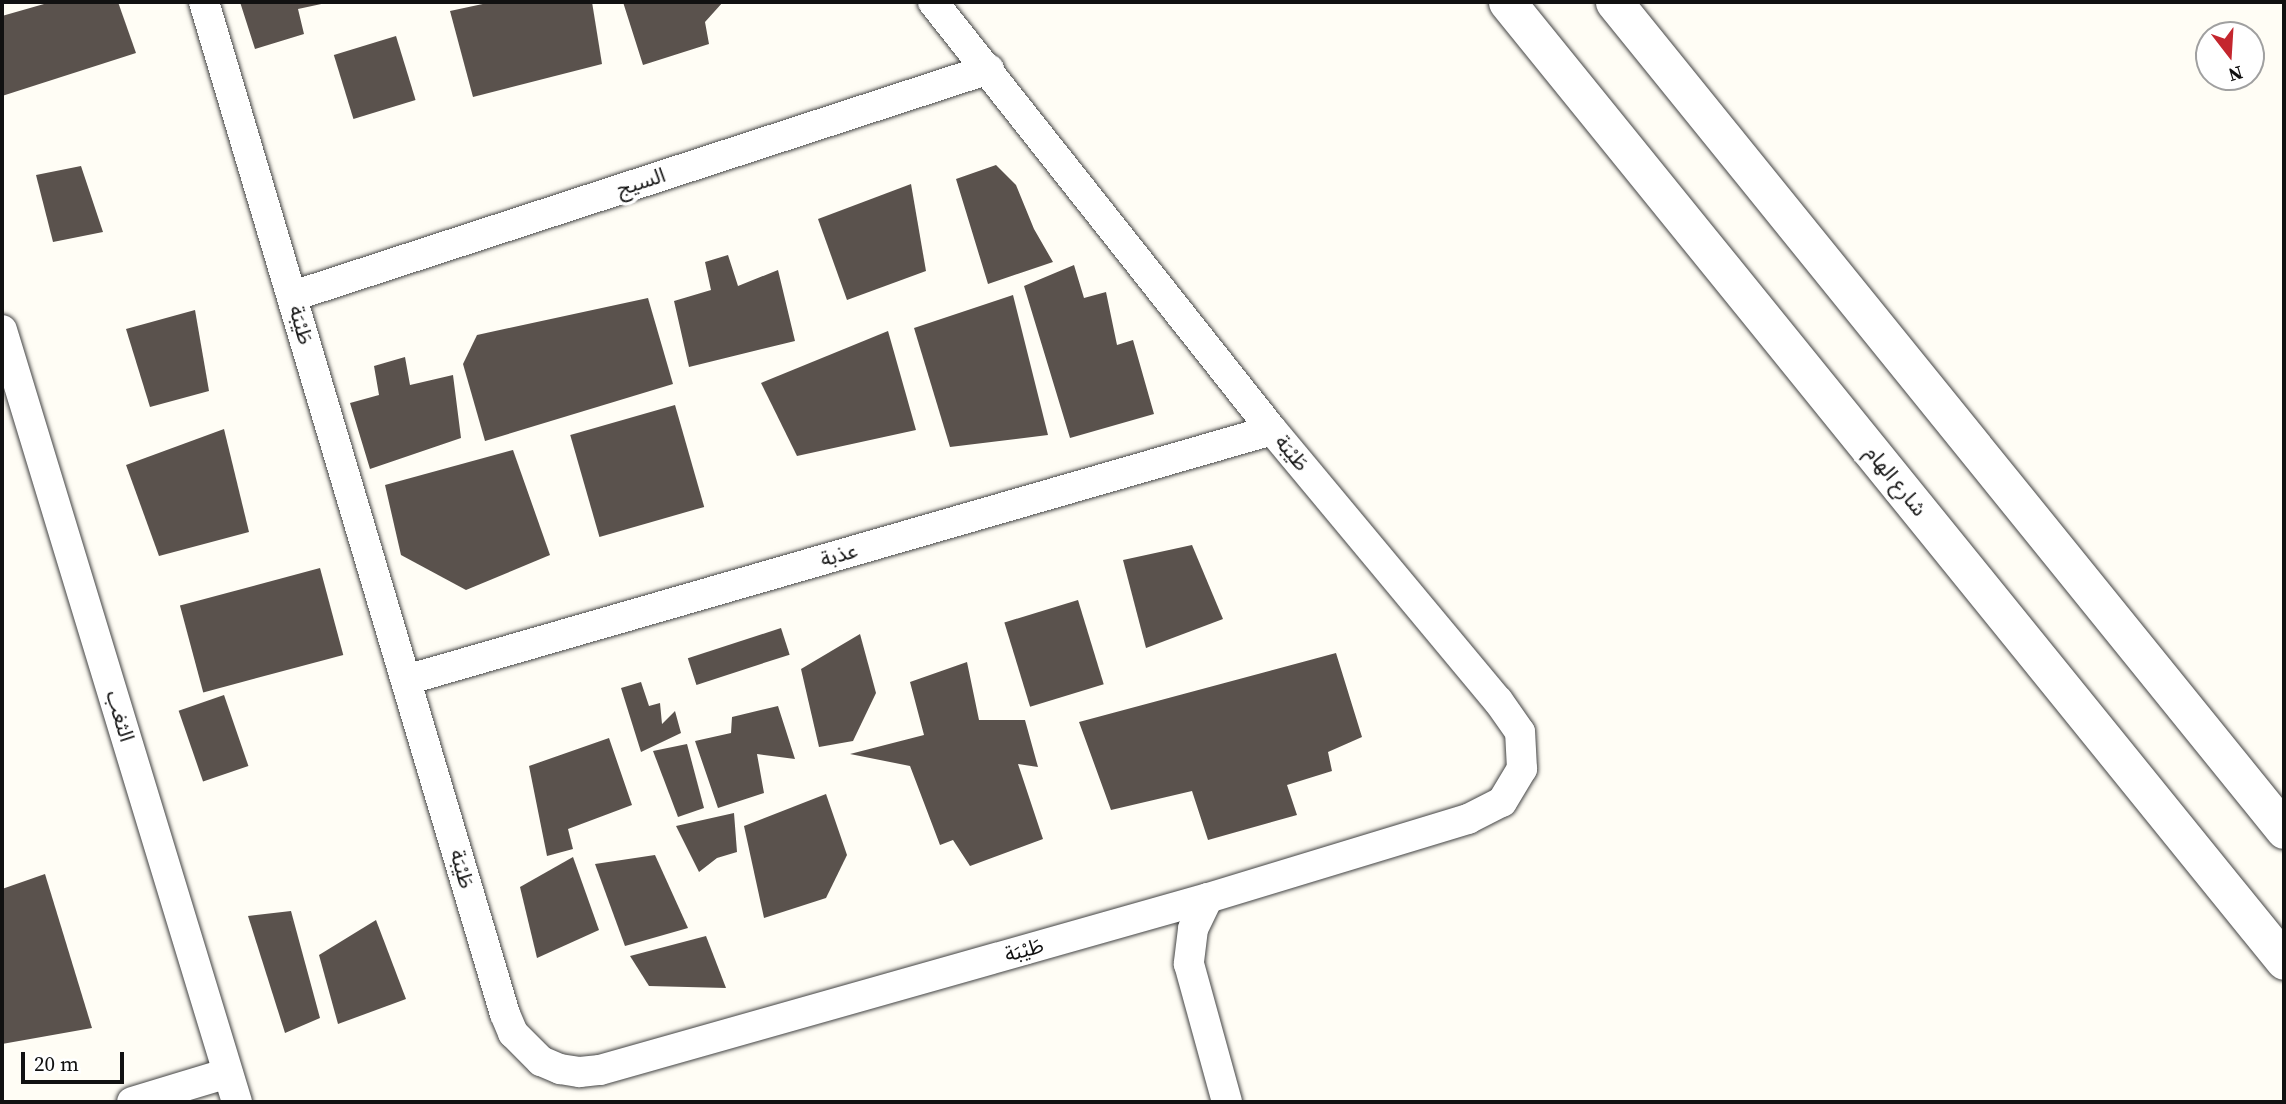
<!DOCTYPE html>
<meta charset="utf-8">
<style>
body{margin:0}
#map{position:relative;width:2286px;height:1104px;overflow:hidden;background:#fffdf5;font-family:"Source Serif 4","Noto Sans Arabic",serif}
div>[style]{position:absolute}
.building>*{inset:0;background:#5a524d;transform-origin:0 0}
.roads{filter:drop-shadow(0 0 2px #444) drop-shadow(0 0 2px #444)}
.minor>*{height:30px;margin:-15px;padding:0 15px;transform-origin:15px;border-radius:15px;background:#fff}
.tertiary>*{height:37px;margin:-18.5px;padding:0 18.5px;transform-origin:18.5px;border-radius:18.5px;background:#fff}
span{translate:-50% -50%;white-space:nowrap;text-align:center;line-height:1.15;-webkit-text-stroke:7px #fff;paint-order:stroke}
.street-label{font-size:21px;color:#111}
.frame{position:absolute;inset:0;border:4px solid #111;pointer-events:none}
.north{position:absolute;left:2195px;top:21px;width:70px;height:70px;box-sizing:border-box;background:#fff;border:2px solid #a0a0a0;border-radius:50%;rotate:163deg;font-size:19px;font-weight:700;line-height:28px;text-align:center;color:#111}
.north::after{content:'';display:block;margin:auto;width:24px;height:32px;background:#c4262e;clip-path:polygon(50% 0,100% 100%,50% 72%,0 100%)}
.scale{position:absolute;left:21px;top:1052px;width:103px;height:32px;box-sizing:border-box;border:4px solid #111;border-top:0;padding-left:9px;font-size:21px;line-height:24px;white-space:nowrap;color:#111;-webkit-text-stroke:5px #fff;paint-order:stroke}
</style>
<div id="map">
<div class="building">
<i style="clip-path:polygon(51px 2px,118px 2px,136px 53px,2px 96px,2px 16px)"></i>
<i style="clip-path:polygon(240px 2px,326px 2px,326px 3px,298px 9px,304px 34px,255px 49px)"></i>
<i style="clip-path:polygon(492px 2px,592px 2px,602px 64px,473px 97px,450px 11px)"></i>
<i style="clip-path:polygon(623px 2px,723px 2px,705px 22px,709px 44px,643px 65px)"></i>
<i style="left:396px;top:36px;width:67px;height:65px;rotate:73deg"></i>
<i style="clip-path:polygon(996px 165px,1016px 185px,1034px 229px,1053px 262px,988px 284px,956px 179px)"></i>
<i style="clip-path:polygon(81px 166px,103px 232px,53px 242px,36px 175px)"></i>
<i style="clip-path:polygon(911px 184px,926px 271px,847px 300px,818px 219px)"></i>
<i style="clip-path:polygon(728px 255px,738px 286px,778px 270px,795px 341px,689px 367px,674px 301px,711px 290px,705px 262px)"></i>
<i style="clip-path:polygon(1074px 265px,1084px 298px,1106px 292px,1117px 345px,1133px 340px,1154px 414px,1070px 438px,1024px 286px)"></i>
<i style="clip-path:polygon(1013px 295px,1048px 435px,950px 447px,914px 328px)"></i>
<i style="clip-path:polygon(648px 298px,673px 384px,485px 441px,463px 364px,477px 335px)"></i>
<i style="clip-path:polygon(195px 310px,209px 391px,150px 407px,126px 329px)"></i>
<i style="clip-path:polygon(888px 331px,916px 430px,797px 456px,761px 383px)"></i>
<i style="clip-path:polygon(405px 357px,410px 385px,453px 375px,461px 438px,370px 469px,350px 403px,379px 395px,374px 366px)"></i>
<i style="left:675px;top:405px;width:106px;height:109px;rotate:74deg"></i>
<i style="clip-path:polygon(224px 429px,249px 532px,159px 556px,126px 465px)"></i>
<i style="clip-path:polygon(513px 450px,550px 555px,466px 590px,401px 555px,385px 485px)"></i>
<i style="clip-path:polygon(1192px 545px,1223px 619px,1146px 648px,1123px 560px)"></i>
<i style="left:320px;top:568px;width:90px;height:145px;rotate:75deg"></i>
<i style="left:1078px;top:600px;width:88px;height:77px;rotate:73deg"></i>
<i style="left:781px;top:628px;width:28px;height:98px;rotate:72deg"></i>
<i style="clip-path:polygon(860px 634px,876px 693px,853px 741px,819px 747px,801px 669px)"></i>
<i style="clip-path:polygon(1336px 653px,1362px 737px,1328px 752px,1332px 771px,1287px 785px,1297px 815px,1208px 840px,1192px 791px,1111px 810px,1079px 722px)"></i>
<i style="clip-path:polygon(967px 662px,979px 720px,1025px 720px,1038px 767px,1018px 764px,1043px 839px,970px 866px,953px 840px,940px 845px,910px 766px,850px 754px,924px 735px,910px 682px)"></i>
<i style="clip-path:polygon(641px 682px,649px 706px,660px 703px,662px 724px,675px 711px,681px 733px,641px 752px,621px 688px)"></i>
<i style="left:224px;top:695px;width:75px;height:48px;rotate:71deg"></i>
<i style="clip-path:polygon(778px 706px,795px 759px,757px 754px,764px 793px,718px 808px,695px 741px,731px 733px,732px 717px)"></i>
<i style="clip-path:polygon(609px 738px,632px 805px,568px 829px,573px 849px,547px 856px,529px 766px)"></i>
<i style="clip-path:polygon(687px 744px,704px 808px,678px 817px,653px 751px)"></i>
<i style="clip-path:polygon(826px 794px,847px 855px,826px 898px,764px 918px,744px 826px)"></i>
<i style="clip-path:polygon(734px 813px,737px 852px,717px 858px,699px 872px,676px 826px)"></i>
<i style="clip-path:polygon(655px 855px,688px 928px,625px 946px,595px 864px)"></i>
<i style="clip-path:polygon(573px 857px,599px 930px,537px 958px,520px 887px)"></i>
<i style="clip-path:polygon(45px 874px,92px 1028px,2px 1044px,2px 889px)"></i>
<i style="clip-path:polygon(291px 911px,320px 1018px,285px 1033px,248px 916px)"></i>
<i style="clip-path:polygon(376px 920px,406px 999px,338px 1024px,319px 955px)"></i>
<i style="clip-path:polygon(706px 936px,726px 988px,649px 986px,630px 956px)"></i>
</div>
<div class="roads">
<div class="minor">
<i style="left:204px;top:2px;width:1056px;rotate:73.44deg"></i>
<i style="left:505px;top:1014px;width:21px;rotate:67deg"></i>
<i style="left:513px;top:1033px;width:40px;rotate:45deg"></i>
<i style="left:541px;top:1061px;width:21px;rotate:23deg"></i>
<i style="left:560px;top:1069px;width:20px;rotate:9deg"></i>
<i style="left:580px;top:1072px;width:20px;rotate:-6deg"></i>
<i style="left:600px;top:1070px;width:632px;rotate:-15.8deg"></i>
<i style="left:1208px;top:898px;width:272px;rotate:-16.9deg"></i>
<i style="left:1468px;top:819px;width:38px;rotate:-27deg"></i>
<i style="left:1502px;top:802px;width:39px;rotate:-59deg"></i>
<i style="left:1522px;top:769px;width:37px;rotate:-93deg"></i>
<i style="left:1520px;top:732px;width:38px;rotate:-125deg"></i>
<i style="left:1498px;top:701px;width:353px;rotate:-129.8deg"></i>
<i style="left:1272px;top:430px;width:546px;rotate:-128.38deg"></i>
<i style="left:293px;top:296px;width:732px;rotate:-18.06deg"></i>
<i style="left:2px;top:330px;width:807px;rotate:73.07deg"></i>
<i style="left:406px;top:680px;width:901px;rotate:-16.1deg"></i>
<i style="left:1208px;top:898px;width:34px;rotate:116deg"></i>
<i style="left:1193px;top:929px;width:35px;rotate:97deg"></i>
<i style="left:1189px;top:964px;width:143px;rotate:74.6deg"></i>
<i style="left:132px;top:1102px;width:100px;rotate:-16.8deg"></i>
</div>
<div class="tertiary">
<i style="left:1507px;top:2px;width:1234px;rotate:50.98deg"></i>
<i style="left:1614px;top:2px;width:1065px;rotate:51.02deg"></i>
</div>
</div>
<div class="street-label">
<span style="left:641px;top:182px;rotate:-18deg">السيج</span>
<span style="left:301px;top:325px;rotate:74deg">طَيْبَة</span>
<span style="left:1292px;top:453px;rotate:50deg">طَيْبَة</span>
<span style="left:1896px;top:481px;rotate:51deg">شارع الهام</span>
<span style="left:839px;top:555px;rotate:-16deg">عذبة</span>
<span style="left:120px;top:716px;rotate:73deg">الثغب</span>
<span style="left:462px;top:869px;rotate:74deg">طَيْبَة</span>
<span style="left:1024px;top:950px;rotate:-16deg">طَيْبَة</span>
</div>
<div class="frame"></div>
<div class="north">N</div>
<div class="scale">20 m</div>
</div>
